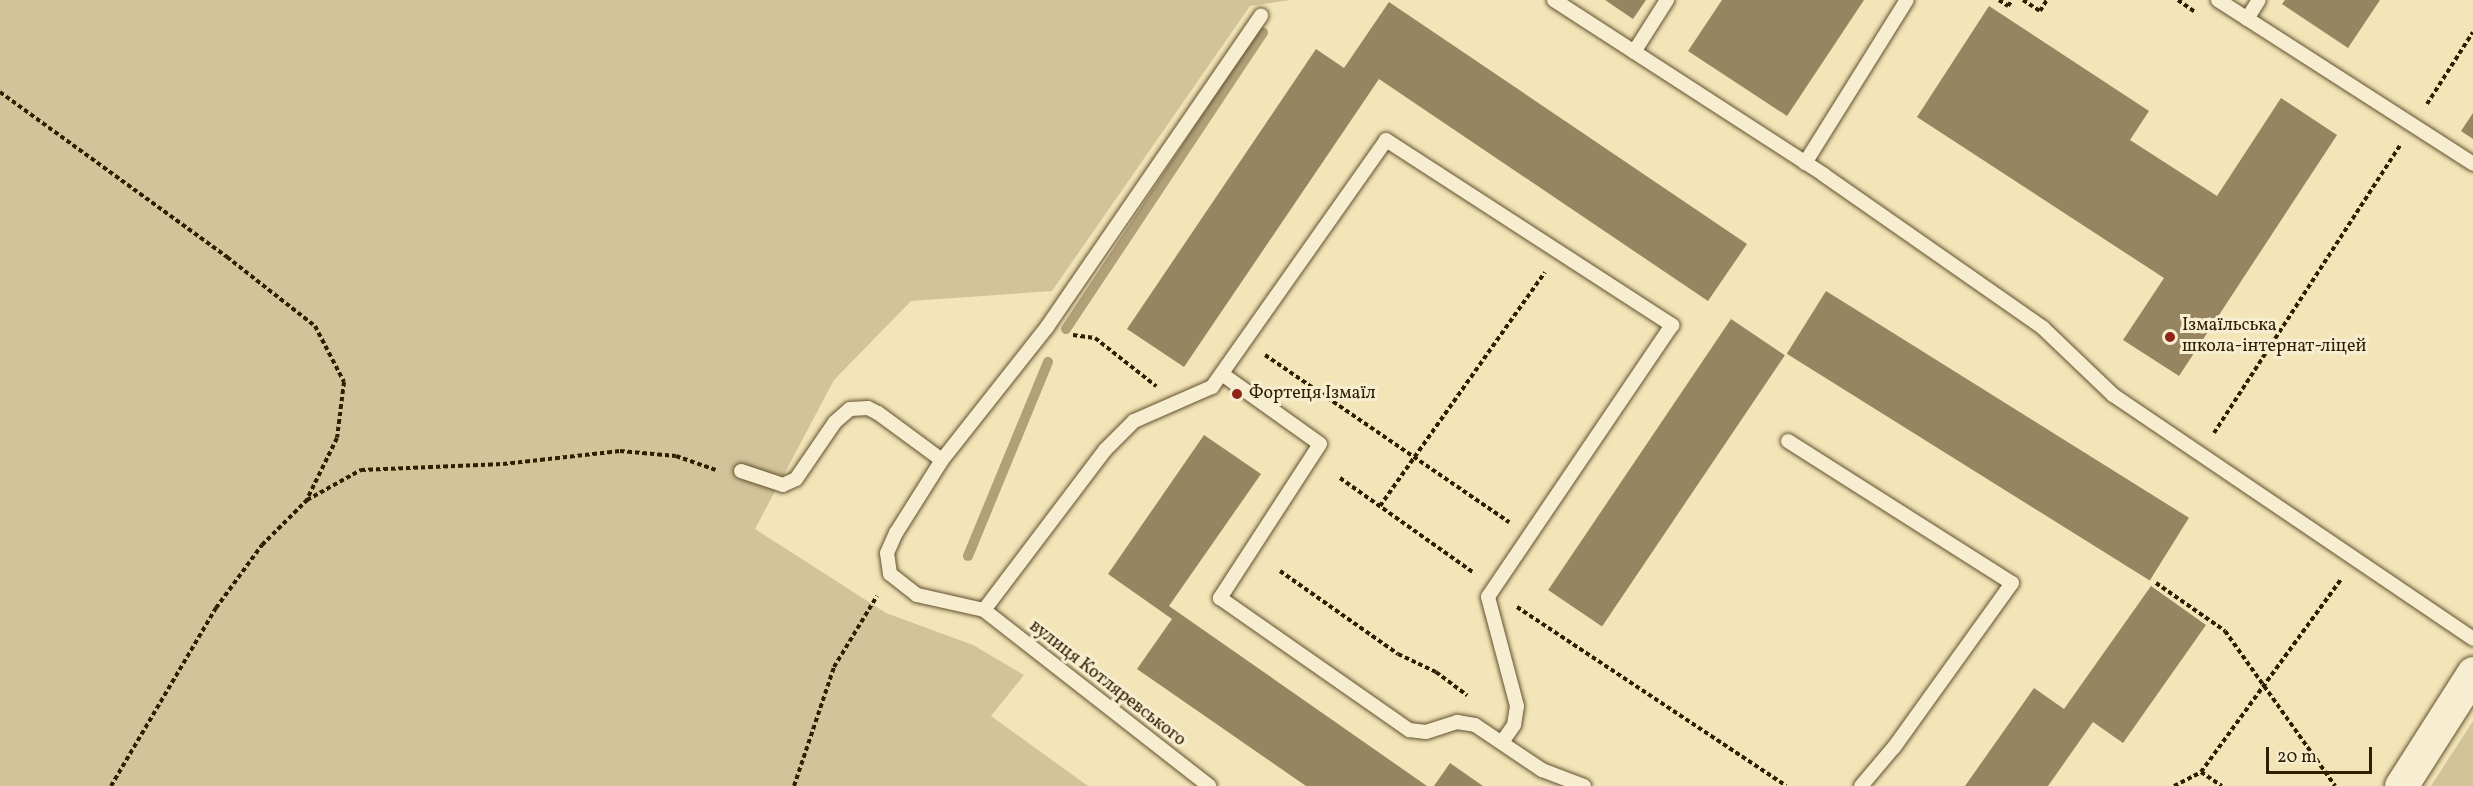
<!DOCTYPE html>
<meta charset="utf-8">
<style>
body{margin:0}
#map{position:relative;width:2473px;height:786px;overflow:hidden;background:#f3e5b8;font-family:Vollkorn,serif}
div>[style]{position:absolute}
.green>*{inset:0;background:#d2c399}
.stream>*{height:10px;margin:-5px;padding:0 5px;transform-origin:5px;border-radius:5px;background:#b1a179}
.building>*{inset:0;background:#968560;transform-origin:0 0}
.path>*{height:4px;margin-top:-2px;transform-origin:0;background:repeating-linear-gradient(90deg,#311e00 0 4.5px,transparent 0 7.5px)}
.roads{filter:drop-shadow(0 0 2px #62502e) drop-shadow(0 0 2px #62502e)}
.lane>*{height:14px;margin:-7px;padding:0 7px;transform-origin:7px;border-radius:7px;background:#f7eed1}
.secondary>*{height:33px;margin:-16.5px;padding:0 16.5px;transform-origin:16.5px;border-radius:16.5px;background:#f7eed1}
.dots>*{width:16px;height:16px;translate:-50% -50%;box-sizing:border-box;border:3px solid #f7eed1;border-radius:50%}
span{translate:-50% -50%;white-space:nowrap;text-align:center;line-height:1.15;-webkit-text-stroke:6px #f7eed1;paint-order:stroke}
.poi-label{font-size:18px;color:#311e00}
.left{translate:0 -50%;text-align:left}
.street-label{font-size:18px;color:#311e00}
.scale{position:absolute;left:2266px;top:747px;width:106px;height:27px;box-sizing:border-box;border:3px solid #311e00;border-top:0;padding-left:8px;font-size:18px;line-height:21px;white-space:nowrap;color:#311e00;-webkit-text-stroke:4px #f7eed1;paint-order:stroke}
</style>
<div id="map">
<div class="green">
<i style="clip-path:polygon(0 0,1290px 0,1250px 6px,1052px 291px,911px 301px,834px 380px,755px 529px,886px 613px,973px 645px,1024px 675px,991px 716px,1088px 786px,0 786px)"></i>
<i style="clip-path:polygon(2473px 721px,2473px 786px,2431px 786px)"></i>
</div>
<div class="stream">
<i style="left:1066px;top:329px;width:356px;rotate:-56.4deg"></i>
<i style="left:968px;top:556px;width:210px;rotate:-67.6deg"></i>
</div>
<div class="building">
<i style="clip-path:polygon(1605px 0,1646px 0,1633px 19px)"></i>
<i style="clip-path:polygon(1722px 0,1864px 0,1787px 116px,1688px 51px)"></i>
<i style="clip-path:polygon(2285px 0,2380px 0,2348px 48px,2282px 4px)"></i>
<i style="clip-path:polygon(1389px 2px,1747px 244px,1708px 301px,1379px 79px,1184px 367px,1127px 329px,1316px 49px,1344px 68px)"></i>
<i style="clip-path:polygon(1989px 6px,2149px 111px,2130px 140px,2217px 196px,2281px 98px,2337px 135px,2179px 376px,2123px 340px,2164px 278px,1917px 117px)"></i>
<i style="clip-path:polygon(2473px 113px,2473px 139px,2461px 131px)"></i>
<i style="left:1826px;top:291px;width:428px;height:74px;rotate:32deg"></i>
<i style="left:1731px;top:319px;width:65px;height:327px;rotate:34deg"></i>
<i style="clip-path:polygon(1204px 435px,1261px 474px,1169px 606px,1427px 786px,1306px 786px,1137px 669px,1172px 619px,1108px 574px)"></i>
<i style="clip-path:polygon(2151px 586px,2206px 625px,2123px 743px,2093px 722px,2048px 786px,1965px 786px,2034px 688px,2064px 709px)"></i>
<i style="clip-path:polygon(1450px 763px,1483px 786px,1434px 786px)"></i>
</div>
<div class="path">
<i style="left:1999px;top:0;width:11px;rotate:34deg"></i>
<i style="left:2008px;top:6px;width:7px;rotate:-56deg"></i>
<i style="left:2023px;top:0;width:20px;rotate:33deg"></i>
<i style="left:2040px;top:11px;width:13px;rotate:-58deg"></i>
<i style="left:2178px;top:0;width:21px;rotate:35deg"></i>
<i style="left:0;top:92px;width:281px;rotate:36deg"></i>
<i style="left:227px;top:257px;width:112px;rotate:38.1deg"></i>
<i style="left:315px;top:326px;width:63px;rotate:62.6deg"></i>
<i style="left:344px;top:382px;width:56px;rotate:97.1deg"></i>
<i style="left:337px;top:438px;width:68px;rotate:116.2deg"></i>
<i style="left:2427px;top:104px;width:85px;rotate:-57.4deg"></i>
<i style="left:1073px;top:335px;width:22px;rotate:8deg"></i>
<i style="left:1095px;top:338px;width:78px;rotate:38.2deg"></i>
<i style="left:1265px;top:355px;width:296px;rotate:34.4deg"></i>
<i style="left:2214px;top:433px;width:343px;rotate:-57.1deg"></i>
<i style="left:1340px;top:478px;width:164px;rotate:35.3deg"></i>
<i style="left:1380px;top:506px;width:286px;rotate:-54.8deg"></i>
<i style="left:1280px;top:571px;width:144px;rotate:35.1deg"></i>
<i style="left:1398px;top:654px;width:42px;rotate:25.3deg"></i>
<i style="left:1436px;top:672px;width:39px;rotate:37deg"></i>
<i style="left:2156px;top:583px;width:84px;rotate:34.8deg"></i>
<i style="left:2225px;top:631px;width:190px;rotate:54.6deg"></i>
<i style="left:1517px;top:607px;width:323px;rotate:33.6deg"></i>
<i style="left:2201px;top:772px;width:25px;rotate:34deg"></i>
<i style="left:111px;top:786px;width:207px;rotate:-59.5deg"></i>
<i style="left:216px;top:608px;width:78px;rotate:-53.9deg"></i>
<i style="left:262px;top:545px;width:64px;rotate:-45deg"></i>
<i style="left:307px;top:500px;width:62px;rotate:-29.1deg"></i>
<i style="left:361px;top:470px;width:142px;rotate:-2.4deg"></i>
<i style="left:503px;top:464px;width:118px;rotate:-6.3deg"></i>
<i style="left:620px;top:451px;width:56px;rotate:5.1deg"></i>
<i style="left:676px;top:456px;width:42px;rotate:19.3deg"></i>
<i style="left:794px;top:786px;width:126px;rotate:-71.4deg"></i>
<i style="left:834px;top:667px;width:83px;rotate:-58.8deg"></i>
<i style="left:2174px;top:786px;width:30px;rotate:-27deg"></i>
<i style="left:2201px;top:772px;width:238px;rotate:-54deg"></i>
</div>
<div class="roads">
<div class="lane">
<i style="left:1554px;top:0;width:322px;rotate:32.9deg"></i>
<i style="left:1824px;top:175px;width:267px;rotate:34.9deg"></i>
<i style="left:2043px;top:328px;width:97px;rotate:43.7deg"></i>
<i style="left:2113px;top:395px;width:435px;rotate:34.1deg"></i>
<i style="left:2218px;top:0;width:303px;rotate:32.7deg"></i>
<i style="left:2247px;top:19px;width:22px;rotate:-58deg"></i>
<i style="left:1634px;top:52px;width:62px;rotate:-57.6deg"></i>
<i style="left:1805px;top:163px;width:192px;rotate:-58deg"></i>
<i style="left:1222px;top:374px;width:120px;rotate:35.5deg"></i>
<i style="left:1320px;top:444px;width:184px;rotate:123deg"></i>
<i style="left:1220px;top:598px;width:231px;rotate:34.9deg"></i>
<i style="left:1409px;top:730px;width:17px;rotate:7deg"></i>
<i style="left:1426px;top:732px;width:33px;rotate:-18deg"></i>
<i style="left:1457px;top:722px;width:18px;rotate:9deg"></i>
<i style="left:1475px;top:725px;width:81px;rotate:33.9deg"></i>
<i style="left:1542px;top:770px;width:45px;rotate:20.9deg"></i>
<i style="left:1788px;top:441px;width:265px;rotate:32.4deg"></i>
<i style="left:2012px;top:583px;width:202px;rotate:125.7deg"></i>
<i style="left:1894px;top:747px;width:51px;rotate:130.2deg"></i>
<i style="left:741px;top:471px;width:44px;rotate:18.4deg"></i>
<i style="left:783px;top:485px;width:14px;rotate:-25deg"></i>
<i style="left:796px;top:479px;width:69px;rotate:-55.6deg"></i>
<i style="left:835px;top:422px;width:20px;rotate:-41deg"></i>
<i style="left:850px;top:409px;width:18px;rotate:-3deg"></i>
<i style="left:868px;top:408px;width:11px;rotate:27deg"></i>
<i style="left:878px;top:413px;width:79px;rotate:36.3deg"></i>
<i style="left:984px;top:610px;width:201px;rotate:-52.9deg"></i>
<i style="left:1105px;top:450px;width:41px;rotate:-45deg"></i>
<i style="left:1134px;top:421px;width:85px;rotate:-23.6deg"></i>
<i style="left:1212px;top:387px;width:302px;rotate:-54.8deg"></i>
<i style="left:1386px;top:140px;width:341px;rotate:32.9deg"></i>
<i style="left:1672px;top:325px;width:328px;rotate:124.1deg"></i>
<i style="left:1488px;top:597px;width:113px;rotate:75.1deg"></i>
<i style="left:1517px;top:706px;width:19px;rotate:99deg"></i>
<i style="left:1514px;top:725px;width:21px;rotate:125deg"></i>
<i style="left:984px;top:610px;width:69px;rotate:-167.4deg"></i>
<i style="left:917px;top:595px;width:34px;rotate:-142deg"></i>
<i style="left:890px;top:574px;width:21px;rotate:-98deg"></i>
<i style="left:887px;top:553px;width:22px;rotate:-66deg"></i>
<i style="left:896px;top:533px;width:86px;rotate:-57.8deg"></i>
<i style="left:942px;top:460px;width:169px;rotate:-51.7deg"></i>
<i style="left:1047px;top:327px;width:378px;rotate:-55.5deg"></i>
<i style="left:984px;top:610px;width:286px;rotate:38deg"></i>
</div>
<div class="secondary">
<i style="left:2401px;top:786px;width:134px;rotate:-57.5deg"></i>
</div>
</div>
<div class="dots">
<i style="left:2170px;top:337px;background:#8f2418"></i>
<i style="left:1237px;top:394px;background:#8f2418"></i>
</div>
<div class="poi-label">
<span class="left" style="left:2182px;top:337px">Ізмаїльська<br>школа-інтернат-ліцей</span>
<span class="left" style="left:1249px;top:394px">Фортеця Ізмаїл</span>
</div>
<div class="street-label">
<span style="left:1107px;top:684px;rotate:38deg">вулиця Котляревського</span>
</div>
<div class="scale">20 m</div>
</div>
